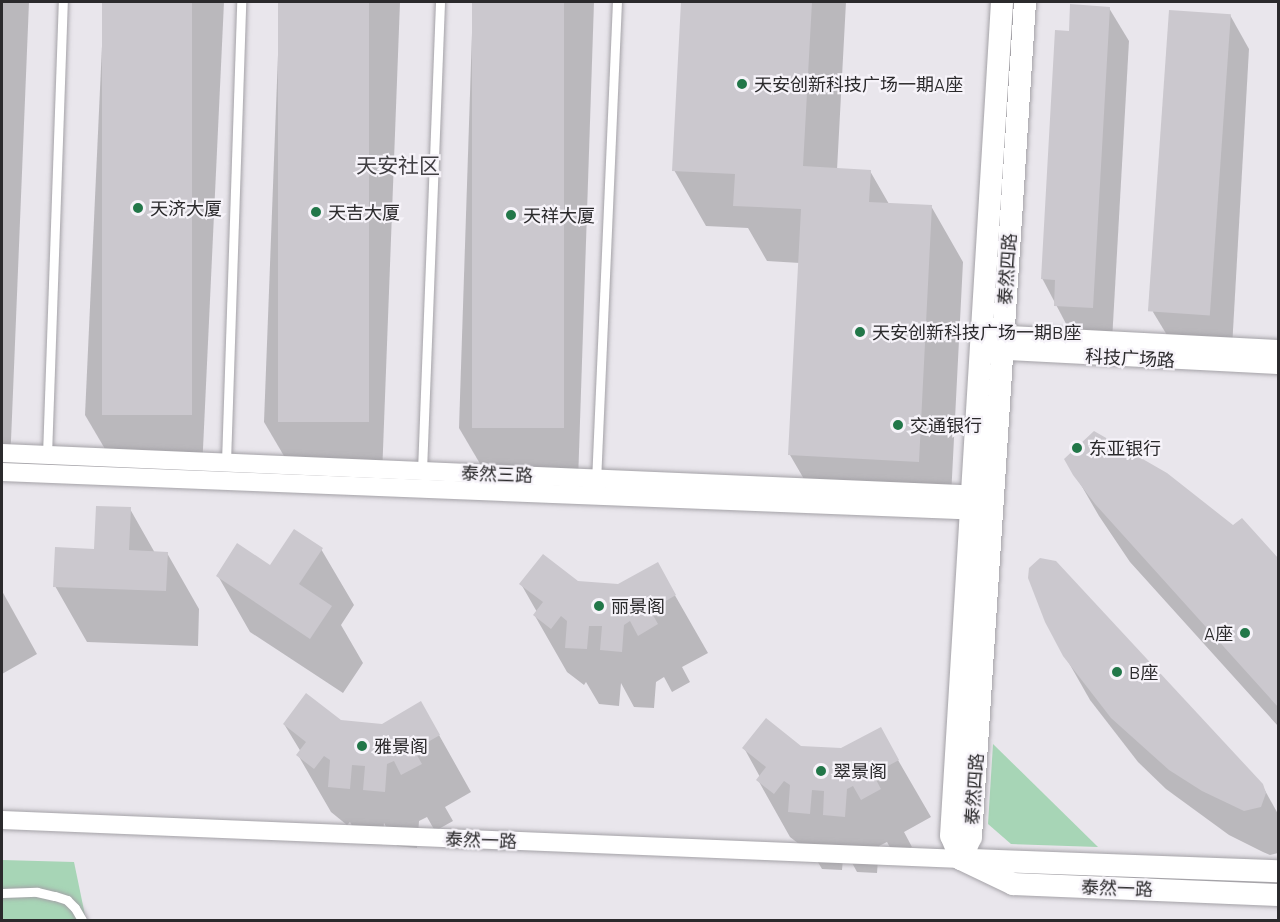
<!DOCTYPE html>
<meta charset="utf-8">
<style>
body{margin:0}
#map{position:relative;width:1280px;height:922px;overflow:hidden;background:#e9e6ec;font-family:Barlow,"Noto Sans SC",sans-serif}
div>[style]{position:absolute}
.green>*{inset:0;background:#a7d5b6}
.shadow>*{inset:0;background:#0003}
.building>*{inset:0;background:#cbc8ce;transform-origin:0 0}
.roads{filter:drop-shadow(0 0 2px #a4a2a7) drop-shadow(0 0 2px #a4a2a7)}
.service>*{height:9px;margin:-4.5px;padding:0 4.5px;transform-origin:4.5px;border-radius:4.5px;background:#fff}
.minor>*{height:18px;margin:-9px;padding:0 9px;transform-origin:9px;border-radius:9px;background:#fff}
.tertiary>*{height:22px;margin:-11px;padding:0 11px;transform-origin:11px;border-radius:11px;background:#fff}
.dots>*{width:16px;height:16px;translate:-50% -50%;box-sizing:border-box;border:3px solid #f6f3f9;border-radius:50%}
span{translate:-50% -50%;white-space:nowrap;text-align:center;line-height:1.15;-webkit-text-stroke:4.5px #f6f3f9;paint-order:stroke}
.poi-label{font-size:18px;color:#2b2a2c}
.left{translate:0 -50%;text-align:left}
.right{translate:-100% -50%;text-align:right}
.street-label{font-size:18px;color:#2b2a2c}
.quarter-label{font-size:21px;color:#403e42}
.frame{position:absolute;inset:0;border:3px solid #2b2a2c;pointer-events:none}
</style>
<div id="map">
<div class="green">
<i style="clip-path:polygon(993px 744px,1098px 847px,1011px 844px,988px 824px)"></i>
<i style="clip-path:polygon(2px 860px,74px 862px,86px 920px,2px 920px)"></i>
</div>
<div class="shadow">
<i style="clip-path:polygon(2px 2px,29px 2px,10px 465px,2px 465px)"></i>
<i style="clip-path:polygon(104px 2px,224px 2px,202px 470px,115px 466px,85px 415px)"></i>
<i style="clip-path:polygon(280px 2px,400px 2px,382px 476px,294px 473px,264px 422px)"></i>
<i style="clip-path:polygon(473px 2px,594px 2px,578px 482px,489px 479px,459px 428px)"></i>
<i style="clip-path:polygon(682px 2px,846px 2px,837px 170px,870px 171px,889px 204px,931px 206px,963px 262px,950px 517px,822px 510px,790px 455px,800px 263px,767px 261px,748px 228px,706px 226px,674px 170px)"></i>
<i style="clip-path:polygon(1109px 8px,1129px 41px,1112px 341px,1074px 339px,1042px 278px,1070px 32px)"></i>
<i style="clip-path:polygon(1230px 15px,1249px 49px,1232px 348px,1173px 345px,1153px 312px)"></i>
<i style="clip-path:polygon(1066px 459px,1233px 527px,1242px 520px,1278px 561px,1278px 726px,1130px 562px,1099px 516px)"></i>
<i style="clip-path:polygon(130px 509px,155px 553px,167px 553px,199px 609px,198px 646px,87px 642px,55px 586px,96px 550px)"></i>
<i style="clip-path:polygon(321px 549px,354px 605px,341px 625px,363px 663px,343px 693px,250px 632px,218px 576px,271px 567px)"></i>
<i style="clip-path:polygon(1040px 559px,1262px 785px,1278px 814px,1278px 853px,1270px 855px,1263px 852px,1229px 835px,1166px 789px,1138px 762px,1090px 700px,1065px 656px,1030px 568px)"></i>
<i style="clip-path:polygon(657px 564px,708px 653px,682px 667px,690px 682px,672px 692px,664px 677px,656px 682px,654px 708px,634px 707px,621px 683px,619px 706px,599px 704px,586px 682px,584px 685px,567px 672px,535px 616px,537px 612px,521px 584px,578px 582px,619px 585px)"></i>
<i style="clip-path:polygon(2px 591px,37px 654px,2px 674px)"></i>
<i style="clip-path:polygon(421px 703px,471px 792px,445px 807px,453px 821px,435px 831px,427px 817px,419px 821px,417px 848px,397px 846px,384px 823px,382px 845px,362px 844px,350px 822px,347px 825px,331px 812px,298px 755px,301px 752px,284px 724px,341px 722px,382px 725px)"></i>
<i style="clip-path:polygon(880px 729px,931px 817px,904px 832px,912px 847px,895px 856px,887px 842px,879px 846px,877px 873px,857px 872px,844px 848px,842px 870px,822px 869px,809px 847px,807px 850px,790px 837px,758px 780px,760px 777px,744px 748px,800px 747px,842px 750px)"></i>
</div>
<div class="building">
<i style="left:102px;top:2px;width:90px;height:413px"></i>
<i style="left:278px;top:2px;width:91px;height:420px"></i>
<i style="left:472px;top:2px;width:92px;height:426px"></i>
<i style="clip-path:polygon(681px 2px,812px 2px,803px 166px,871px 170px,869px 202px,932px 205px,919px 462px,788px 455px,801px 209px,733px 206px,735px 174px,672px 171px)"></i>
<i style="clip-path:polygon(1070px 4px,1110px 7px,1093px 308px,1054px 306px,1055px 280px,1041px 279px,1055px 30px,1069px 31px)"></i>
<i style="left:1169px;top:10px;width:62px;height:302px;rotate:4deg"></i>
<i style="clip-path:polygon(1094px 431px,1167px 473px,1233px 525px,1242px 518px,1278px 558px,1278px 707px,1095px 504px,1073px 475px,1064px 459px)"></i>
<i style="clip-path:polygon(96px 506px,131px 507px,129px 550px,168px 552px,166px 591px,53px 587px,55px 547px,94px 549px)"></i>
<i style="clip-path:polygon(294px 529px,323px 548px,299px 584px,332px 606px,310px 639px,216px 576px,237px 543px,270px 565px)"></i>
<i style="clip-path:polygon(543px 554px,578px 581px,618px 584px,658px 562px,676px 595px,650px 610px,658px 624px,638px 636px,630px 621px,624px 625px,622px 652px,600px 650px,602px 626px,589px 626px,587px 649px,565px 648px,567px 621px,561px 616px,551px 629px,533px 615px,543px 602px,519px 584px)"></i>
<i style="clip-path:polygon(1040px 558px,1056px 561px,1263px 784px,1266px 793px,1261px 807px,1244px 811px,1202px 791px,1169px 770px,1111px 718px,1063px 656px,1045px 622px,1028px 578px,1029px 568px)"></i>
<i style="clip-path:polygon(306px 693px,341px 720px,382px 724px,421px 701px,440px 735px,414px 750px,422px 764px,401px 775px,394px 761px,387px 764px,385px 792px,363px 790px,365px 766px,352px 765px,350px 789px,328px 787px,330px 760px,324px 756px,314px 769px,296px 755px,306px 742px,283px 724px)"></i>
<i style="clip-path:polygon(766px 718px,801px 746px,841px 748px,881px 727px,899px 760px,873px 774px,881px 789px,861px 800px,853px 786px,847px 789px,845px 817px,823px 815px,824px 791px,812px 790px,810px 814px,788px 812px,790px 785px,784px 781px,774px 794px,756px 780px,766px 767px,742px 748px)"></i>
</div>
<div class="roads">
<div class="service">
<i style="left:47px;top:455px;width:453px;rotate:-88deg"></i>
<i style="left:226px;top:462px;width:460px;rotate:-88.1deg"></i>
<i style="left:422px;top:471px;width:469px;rotate:-87.8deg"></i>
<i style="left:596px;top:482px;width:480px;rotate:-87.5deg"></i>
<i style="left:2px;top:893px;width:35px;rotate:-2deg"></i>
<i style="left:37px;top:892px;width:18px;rotate:13deg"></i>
<i style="left:55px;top:896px;width:13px;rotate:18deg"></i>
<i style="left:67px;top:900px;width:11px;rotate:45deg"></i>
<i style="left:75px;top:908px;width:14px;rotate:60deg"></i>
</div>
<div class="minor">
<i style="left:990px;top:334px;width:288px;rotate:3deg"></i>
<i style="left:989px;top:350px;width:289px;rotate:3deg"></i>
<i style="left:2px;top:453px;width:983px;rotate:2.45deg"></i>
<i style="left:2px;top:472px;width:982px;rotate:2.28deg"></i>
<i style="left:2px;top:820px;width:960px;rotate:2.33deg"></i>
</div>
<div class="tertiary">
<i style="left:961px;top:859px;width:24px;rotate:-66deg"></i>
<i style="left:971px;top:837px;width:837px;rotate:-86.3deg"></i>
<i style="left:961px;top:859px;width:25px;rotate:-113deg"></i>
<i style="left:951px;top:836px;width:836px;rotate:-86.5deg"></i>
<i style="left:961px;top:859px;width:58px;rotate:25.7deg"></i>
<i style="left:1013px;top:884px;width:265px;rotate:2.4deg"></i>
<i style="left:971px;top:860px;width:307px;rotate:2.1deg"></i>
</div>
</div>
<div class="dots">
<i style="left:742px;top:84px;background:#227749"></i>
<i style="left:138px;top:208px;background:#227749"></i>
<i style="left:316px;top:212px;background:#227749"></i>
<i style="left:511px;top:215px;background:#227749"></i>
<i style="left:860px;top:332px;background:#227749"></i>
<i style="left:898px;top:425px;background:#227749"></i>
<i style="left:1077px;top:448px;background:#227749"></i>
<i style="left:599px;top:606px;background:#227749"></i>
<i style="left:1245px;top:633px;background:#227749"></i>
<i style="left:1117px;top:672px;background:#227749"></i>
<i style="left:362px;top:746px;background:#227749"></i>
<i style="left:821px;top:771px;background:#227749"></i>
</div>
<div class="poi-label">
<span class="left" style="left:754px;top:84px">天安创新科技广场一期A座</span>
<span class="left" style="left:150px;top:208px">天济大厦</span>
<span class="left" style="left:328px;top:212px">天吉大厦</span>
<span class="left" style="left:523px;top:215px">天祥大厦</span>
<span class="left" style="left:872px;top:332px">天安创新科技广场一期B座</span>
<span class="left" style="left:910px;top:425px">交通银行</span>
<span class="left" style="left:1089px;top:448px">东亚银行</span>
<span class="left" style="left:611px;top:606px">丽景阁</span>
<span class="right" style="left:1233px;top:633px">A座</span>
<span class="left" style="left:1129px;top:672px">B座</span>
<span class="left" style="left:374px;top:746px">雅景阁</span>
<span class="left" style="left:833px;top:771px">翠景阁</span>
</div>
<div class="street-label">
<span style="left:1007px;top:269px;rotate:-86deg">泰然四路</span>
<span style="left:1130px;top:358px;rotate:3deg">科技广场路</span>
<span style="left:497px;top:474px;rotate:2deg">泰然三路</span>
<span style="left:974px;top:789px;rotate:-86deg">泰然四路</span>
<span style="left:481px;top:840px;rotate:2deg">泰然一路</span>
<span style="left:1117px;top:888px;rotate:2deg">泰然一路</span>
</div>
<div class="quarter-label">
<span style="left:398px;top:165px">天安社区</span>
</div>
<div class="frame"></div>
</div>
